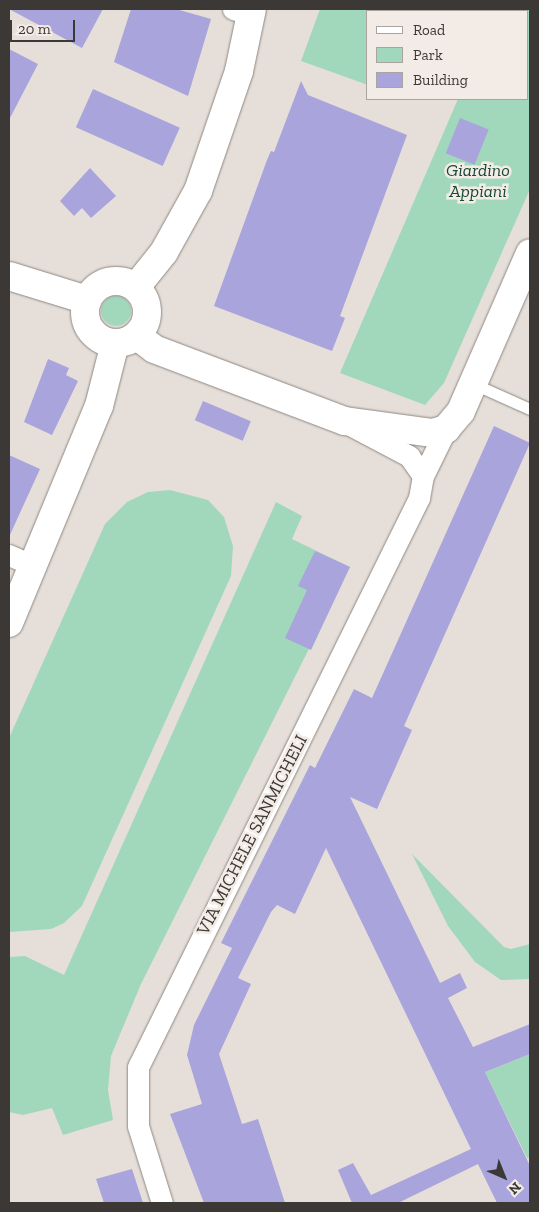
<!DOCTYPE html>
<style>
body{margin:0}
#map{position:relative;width:539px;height:1212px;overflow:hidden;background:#e6dfd9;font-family:"Zilla Slab",serif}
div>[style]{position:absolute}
.green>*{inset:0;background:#a1d8bc}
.round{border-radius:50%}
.building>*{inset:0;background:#a9a4db;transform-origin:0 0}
.roads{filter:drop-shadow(0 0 1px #8e8782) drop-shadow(0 0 1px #8e8782)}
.lane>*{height:11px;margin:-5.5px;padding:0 5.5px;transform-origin:5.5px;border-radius:5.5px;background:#fff}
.street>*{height:21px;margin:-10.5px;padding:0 10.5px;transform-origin:10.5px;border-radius:10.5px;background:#fff}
.secondary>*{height:28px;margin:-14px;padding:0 14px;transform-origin:14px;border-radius:14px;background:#fff}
.secondary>.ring{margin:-14px;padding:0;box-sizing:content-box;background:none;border:28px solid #fff;border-radius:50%}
span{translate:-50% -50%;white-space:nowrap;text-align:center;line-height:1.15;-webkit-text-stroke:5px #f3ece6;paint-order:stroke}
.park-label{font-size:18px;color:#174934;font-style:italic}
.street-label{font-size:18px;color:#3b3836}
.frame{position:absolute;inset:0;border:10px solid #3b3836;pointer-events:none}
.legend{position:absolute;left:366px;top:10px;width:162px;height:90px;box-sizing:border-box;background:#f3ece6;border:1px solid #a9a4a0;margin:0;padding:6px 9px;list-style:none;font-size:15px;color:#3b3836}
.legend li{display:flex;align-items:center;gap:10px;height:25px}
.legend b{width:25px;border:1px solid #a9a4a0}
.north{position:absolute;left:479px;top:1152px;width:50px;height:50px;-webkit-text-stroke:4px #f3ece6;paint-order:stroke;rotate:136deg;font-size:14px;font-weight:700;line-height:20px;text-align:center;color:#3b3836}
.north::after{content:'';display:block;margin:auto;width:18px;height:22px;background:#3b3836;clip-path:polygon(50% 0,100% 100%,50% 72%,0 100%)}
.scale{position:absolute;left:10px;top:20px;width:65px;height:22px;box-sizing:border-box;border:2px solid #3b3836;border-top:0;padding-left:6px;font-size:15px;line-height:18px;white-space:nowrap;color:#3b3836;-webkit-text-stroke:4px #f3ece6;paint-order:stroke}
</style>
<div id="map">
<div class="green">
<i style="clip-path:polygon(320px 9px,455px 9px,368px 11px,368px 85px,301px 61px)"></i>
<i style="clip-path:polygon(496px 9px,530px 9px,530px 189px,444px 383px,425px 405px,340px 373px,458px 99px,528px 99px,528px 11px)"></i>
<i class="round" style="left:101px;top:296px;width:30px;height:30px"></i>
<i style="clip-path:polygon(170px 490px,208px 500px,224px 517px,233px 546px,231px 576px,82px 906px,64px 923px,51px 929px,9px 932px,9px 738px,105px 524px,127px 502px,148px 492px)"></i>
<i style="clip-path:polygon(276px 502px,302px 516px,292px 539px,350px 567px,141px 984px,111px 1056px,108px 1090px,113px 1120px,63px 1135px,52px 1108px,23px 1115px,9px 1112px,9px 957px,25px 956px,64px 975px)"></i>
<i style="clip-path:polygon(412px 854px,504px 947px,511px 949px,530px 944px,530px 979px,501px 980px,475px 962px,448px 926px)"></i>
<i style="clip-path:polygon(530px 1054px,530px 1157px,527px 1158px,485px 1072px)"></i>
</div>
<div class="building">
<i style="clip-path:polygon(9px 9px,103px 9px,82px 48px)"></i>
<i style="clip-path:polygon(131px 9px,176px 9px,211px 19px,188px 96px,114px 62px)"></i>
<i style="clip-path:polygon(9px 49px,38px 64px,9px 120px)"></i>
<i style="clip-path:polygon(301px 81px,308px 95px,407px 135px,340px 316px,345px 318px,332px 351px,214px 306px,267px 160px,271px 151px,274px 152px)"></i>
<i style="left:93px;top:89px;width:95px;height:42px;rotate:24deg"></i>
<i style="left:460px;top:118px;width:31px;height:38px;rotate:22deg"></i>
<i style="clip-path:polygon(90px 168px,116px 196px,91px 218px,82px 208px,74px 216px,60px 201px)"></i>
<i style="clip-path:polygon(48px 359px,69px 368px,66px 375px,78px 381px,52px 435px,24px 422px)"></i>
<i style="left:203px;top:401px;width:52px;height:21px;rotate:23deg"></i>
<i style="clip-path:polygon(494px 426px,530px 443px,404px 726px,412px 730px,377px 809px,350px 797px,440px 983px,460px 973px,467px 988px,448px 998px,473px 1047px,530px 1024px,530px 1054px,485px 1072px,530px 1166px,530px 1203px,497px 1203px,478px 1164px,398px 1203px,352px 1203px,338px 1170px,353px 1163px,371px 1195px,471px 1149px,326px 848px,295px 914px,277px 905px,271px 912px,238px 978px,251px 984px,219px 1054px,242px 1124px,258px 1119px,285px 1203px,204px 1203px,170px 1114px,202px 1104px,187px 1055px,194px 1025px,232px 948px,221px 943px,310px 765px,315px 768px,354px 689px,372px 698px)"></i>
<i style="clip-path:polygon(9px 455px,40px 469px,9px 537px)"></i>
<i style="clip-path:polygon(315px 551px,350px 567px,311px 650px,285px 638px,307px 590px,298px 586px)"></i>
<i style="clip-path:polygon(132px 1169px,143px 1203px,104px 1203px,96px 1179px)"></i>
</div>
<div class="roads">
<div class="lane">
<i style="left:474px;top:384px;width:61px;rotate:24.1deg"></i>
</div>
<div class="street">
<i style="left:233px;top:9px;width:19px;rotate:16deg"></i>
<i style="left:350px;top:425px;width:67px;rotate:27.7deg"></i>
<i style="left:409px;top:456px;width:24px;rotate:55deg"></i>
<i style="left:9px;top:555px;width:27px;rotate:24deg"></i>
<i style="left:162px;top:1203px;width:81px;rotate:-107.3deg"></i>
<i style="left:138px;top:1126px;width:59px;rotate:-90deg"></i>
<i style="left:138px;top:1067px;width:635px;rotate:-63.72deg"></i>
<i style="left:419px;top:498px;width:22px;rotate:-80deg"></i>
<i style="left:423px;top:476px;width:52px;rotate:-63.9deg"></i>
</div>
<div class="secondary">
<i style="left:9px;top:276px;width:82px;rotate:17.1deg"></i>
<i class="ring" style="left:85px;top:281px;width:34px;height:34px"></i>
<i style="left:136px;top:287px;width:45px;rotate:-51.3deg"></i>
<i style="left:164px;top:252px;width:70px;rotate:-60.9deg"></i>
<i style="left:198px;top:191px;width:127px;rotate:-71.1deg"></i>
<i style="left:239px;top:71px;width:63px;rotate:-78.2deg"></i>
<i style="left:137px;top:336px;width:21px;rotate:37deg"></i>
<i style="left:154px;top:349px;width:204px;rotate:20.7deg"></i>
<i style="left:345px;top:421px;width:89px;rotate:7.8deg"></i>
<i style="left:433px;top:433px;width:14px;rotate:-17deg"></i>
<i style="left:446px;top:429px;width:23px;rotate:-50deg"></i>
<i style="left:461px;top:411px;width:172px;rotate:-66.4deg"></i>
<i style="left:9px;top:623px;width:235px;rotate:-67.5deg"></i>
<i style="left:99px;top:406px;width:65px;rotate:-75.7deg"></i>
</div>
</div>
<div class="park-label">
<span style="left:478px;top:181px">Giardino<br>Appiani</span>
</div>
<div class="street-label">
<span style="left:252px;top:835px;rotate:-63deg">VIA MICHELE SANMICHELI</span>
</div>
<div class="frame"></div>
<ul class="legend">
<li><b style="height:6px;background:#fff"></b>Road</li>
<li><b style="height:14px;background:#a1d8bc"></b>Park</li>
<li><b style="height:14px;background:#a9a4db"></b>Building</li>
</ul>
<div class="north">N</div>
<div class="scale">20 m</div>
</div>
